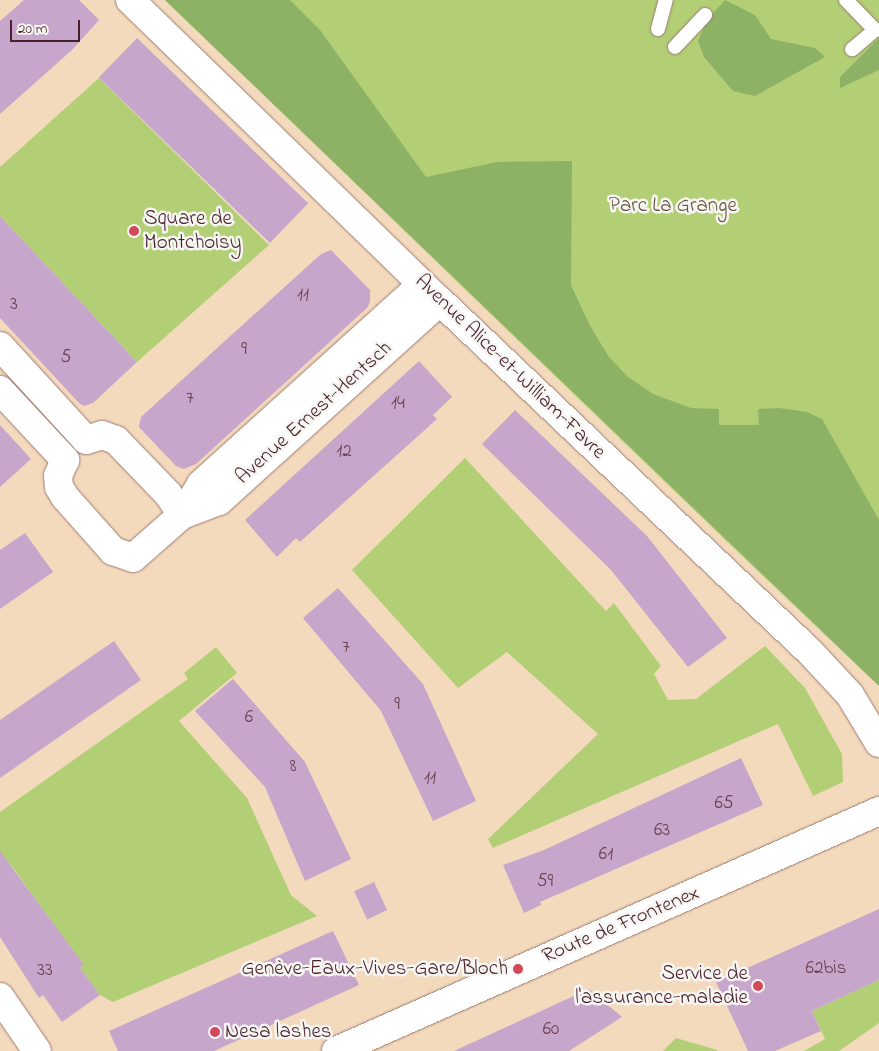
<!DOCTYPE html>
<meta charset="utf-8">
<style>
body{margin:0}
#map{position:relative;width:879px;height:1051px;overflow:hidden;background:#f4dabd;font-family:"Indie Flower",sans-serif}
div>[style]{position:absolute}
.green>*{inset:0;background:#b2cf75}
.forest>*{inset:0;background:#8db266}
.building>*{inset:0;background:#c6a6ca;transform-origin:0 0}
.roads{filter:drop-shadow(0 0 1px #9f7c74) drop-shadow(0 0 1px #9f7c74)}
.service>*{height:14px;margin:-7px;padding:0 7px;transform-origin:7px;border-radius:7px;background:#fff}
.minor>*{height:28px;margin:-14px;padding:0 14px;transform-origin:14px;border-radius:14px;background:#fff}
.tertiary>*{height:28px;margin:-14px;padding:0 14px;transform-origin:14px;border-radius:14px;background:#fff}
.secondary>*{height:28px;margin:-14px;padding:0 14px;transform-origin:14px;border-radius:14px;background:#fff}
.dots>*{width:14px;height:14px;translate:-50% -50%;box-sizing:border-box;border:2px solid #f6f6f2;border-radius:50%}
span{translate:-50% -50%;white-space:nowrap;text-align:center;line-height:1.15;-webkit-text-stroke:5px #f6f6f2;paint-order:stroke}
.number-label{font-size:19px;color:#694153}
.number-label span{-webkit-text-stroke-width:0}
.park-label{font-size:21px;color:#695441}
.poi-label{font-size:21px;color:#4a1f2b}
.left{translate:0 -50%;text-align:left}
.right{translate:-100% -50%;text-align:right}
.street-label{font-size:21px;color:#4a1f2b}
.scale{position:absolute;left:10px;top:20px;width:70px;height:22px;box-sizing:border-box;border:2px solid #4a1f2b;border-top:0;padding-left:6px;font-size:15px;line-height:18px;white-space:nowrap;color:#4a1f2b;-webkit-text-stroke:4px #f6f6f2;paint-order:stroke}
</style>
<div id="map">
<div class="green">
<i style="clip-path:polygon(165px 0,879px 0,879px 686px,723px 538px)"></i>
<i style="clip-path:polygon(99px 78px,269px 245px,137px 362px,0 216px,0 167px)"></i>
<i style="clip-path:polygon(465px 458px,606px 611px,614px 603px,661px 666px,654px 674px,668px 700px,696px 699px,765px 646px,805px 688px,842px 754px,843px 782px,813px 796px,778px 724px,493px 848px,488px 839px,598px 734px,507px 652px,458px 688px,352px 570px)"></i>
<i style="clip-path:polygon(216px 647px,237px 673px,179px 721px,247px 798px,291px 895px,317px 916px,113px 1002px,100px 995px,80px 968px,83px 965px,11px 865px,0 858px,0 812px,188px 679px,184px 673px)"></i>
<i style="clip-path:polygon(879px 980px,879px 1023px,839px 1051px,804px 1051px,825px 1039px,812px 1011px)"></i>
<i style="clip-path:polygon(676px 1038px,717px 1050px,717px 1051px,663px 1051px)"></i>
</div>
<div class="forest">
<i style="clip-path:polygon(165px 0,290px 0,320px 30px,426px 177px,497px 162px,572px 161px,571px 285px,590px 326px,609px 357px,628px 377px,653px 394px,691px 408px,719px 409px,719px 425px,759px 425px,758px 409px,779px 408px,807px 412px,822px 419px,879px 520px,879px 686px)"></i>
<i style="clip-path:polygon(725px 0,755px 15px,771px 39px,815px 48px,825px 57px,755px 96px,733px 91px,704px 57px,698px 41px,708px 18px)"></i>
<i style="clip-path:polygon(879px 38px,879px 70px,840px 88px,840px 77px)"></i>
</div>
<div class="building">
<i style="clip-path:polygon(24px 0,79px 0,99px 20px,72px 50px,0 114px,0 21px)"></i>
<i style="left:137px;top:38px;width:238px;height:55px;rotate:44deg"></i>
<i style="clip-path:polygon(0 216px,137px 362px,93px 403px,84px 406px,79px 403px,0 318px)"></i>
<i style="clip-path:polygon(331px 250px,370px 290px,370px 302px,367px 308px,196px 464px,184px 469px,176px 466px,139px 427px,141px 417px,321px 254px)"></i>
<i style="clip-path:polygon(419px 361px,452px 397px,433px 415px,437px 419px,300px 542px,296px 538px,277px 557px,245px 520px)"></i>
<i style="clip-path:polygon(515px 410px,647px 536px,727px 638px,688px 667px,611px 570px,482px 444px)"></i>
<i style="clip-path:polygon(0 425px,31px 459px,0 487px)"></i>
<i style="clip-path:polygon(25px 533px,53px 572px,0 609px,0 550px)"></i>
<i style="clip-path:polygon(338px 588px,423px 684px,476px 801px,433px 821px,381px 711px,303px 618px)"></i>
<i style="clip-path:polygon(114px 641px,141px 680px,0 778px,0 720px)"></i>
<i style="clip-path:polygon(233px 679px,305px 762px,351px 859px,305px 881px,265px 787px,195px 711px)"></i>
<i style="clip-path:polygon(741px 758px,763px 805px,540px 902px,541px 905px,524px 913px,503px 865px,544px 850px)"></i>
<i style="clip-path:polygon(0 851px,84px 965px,80px 968px,100px 995px,62px 1022px,43px 995px,39px 998px,0 937px)"></i>
<i style="left:374px;top:882px;width:31px;height:22px;rotate:65deg"></i>
<i style="clip-path:polygon(879px 909px,879px 980px,812px 1011px,821px 1031px,775px 1051px,748px 1051px,716px 982px)"></i>
<i style="clip-path:polygon(333px 931px,359px 985px,214px 1051px,118px 1051px,109px 1031px)"></i>
<i style="clip-path:polygon(589px 989px,622px 1017px,569px 1051px,454px 1051px)"></i>
</div>
<div class="roads">
<div class="service">
<i style="left:846px;top:0;width:42px;rotate:46deg"></i>
<i style="left:875px;top:30px;width:30px;rotate:140deg"></i>
<i style="left:658px;top:29px;width:30px;rotate:-75deg"></i>
<i style="left:675px;top:47px;width:44px;rotate:-46.8deg"></i>
</div>
<div class="minor">
<i style="left:0;top:346px;width:127px;rotate:47.5deg"></i>
<i style="left:86px;top:440px;width:17px;rotate:-17deg"></i>
<i style="left:102px;top:435px;width:15px;rotate:20deg"></i>
<i style="left:116px;top:440px;width:75px;rotate:46.1deg"></i>
<i style="left:168px;top:494px;width:25px;rotate:56deg"></i>
<i style="left:182px;top:515px;width:36px;rotate:-58deg"></i>
<i style="left:201px;top:484px;width:298px;rotate:-42.1deg"></i>
<i style="left:0;top:390px;width:96px;rotate:47.1deg"></i>
<i style="left:65px;top:460px;width:17px;rotate:114deg"></i>
<i style="left:58px;top:476px;width:11px;rotate:85deg"></i>
<i style="left:59px;top:487px;width:12px;rotate:59deg"></i>
<i style="left:65px;top:497px;width:72px;rotate:48.4deg"></i>
<i style="left:113px;top:551px;width:21px;rotate:19deg"></i>
<i style="left:133px;top:558px;width:65px;rotate:-41.3deg"></i>
<i style="left:182px;top:515px;width:40px;rotate:-21deg"></i>
<i style="left:219px;top:501px;width:298px;rotate:-42.1deg"></i>
<i style="left:0;top:997px;width:65px;rotate:55.6deg"></i>
</div>
<div class="tertiary">
<i style="left:130px;top:0;width:432px;rotate:44.2deg"></i>
<i style="left:440px;top:301px;width:511px;rotate:43.49deg"></i>
<i style="left:811px;top:653px;width:57px;rotate:47.1deg"></i>
<i style="left:850px;top:695px;width:56px;rotate:58.9deg"></i>
</div>
<div class="secondary">
<i style="left:336px;top:1051px;width:594px;rotate:-23.84deg"></i>
</div>
</div>
<div class="dots">
<i style="left:134px;top:231px;background:#d1495b"></i>
<i style="left:518px;top:969px;background:#d1495b"></i>
<i style="left:758px;top:986px;background:#d1495b"></i>
<i style="left:215px;top:1032px;background:#d1495b"></i>
</div>
<div class="number-label">
<span style="left:303px;top:296px">11</span>
<span style="left:14px;top:305px">3</span>
<span style="left:244px;top:350px">9</span>
<span style="left:66px;top:358px">5</span>
<span style="left:190px;top:399px">7</span>
<span style="left:398px;top:404px">14</span>
<span style="left:344px;top:452px">12</span>
<span style="left:346px;top:648px">7</span>
<span style="left:397px;top:705px">9</span>
<span style="left:249px;top:718px">6</span>
<span style="left:293px;top:767px">8</span>
<span style="left:430px;top:779px">11</span>
<span style="left:724px;top:804px">65</span>
<span style="left:662px;top:831px">63</span>
<span style="left:606px;top:855px">61</span>
<span style="left:545px;top:882px">59</span>
<span style="left:826px;top:969px">62bis</span>
<span style="left:45px;top:971px">33</span>
<span style="left:551px;top:1030px">60</span>
</div>
<div class="park-label">
<span style="left:673px;top:206px">Parc La Grange</span>
</div>
<div class="poi-label">
<span class="left" style="left:144px;top:231px">Square de<br>Montchoisy</span>
<span class="right" style="left:508px;top:969px">Genève-Eaux-Vives-Gare/Bloch</span>
<span class="right" style="left:748px;top:986px">Service de<br>l'assurance-maladie</span>
<span class="left" style="left:225px;top:1032px">Nesa lashes</span>
</div>
<div class="street-label">
<span style="left:510px;top:367px;rotate:44deg">Avenue Alice-et-William-Favre</span>
<span style="left:314px;top:413px;rotate:-42deg">Avenue Ernest-Hentsch</span>
<span style="left:621px;top:925px;rotate:-23deg">Route de Frontenex</span>
</div>
<div class="scale">20 m</div>
</div>
